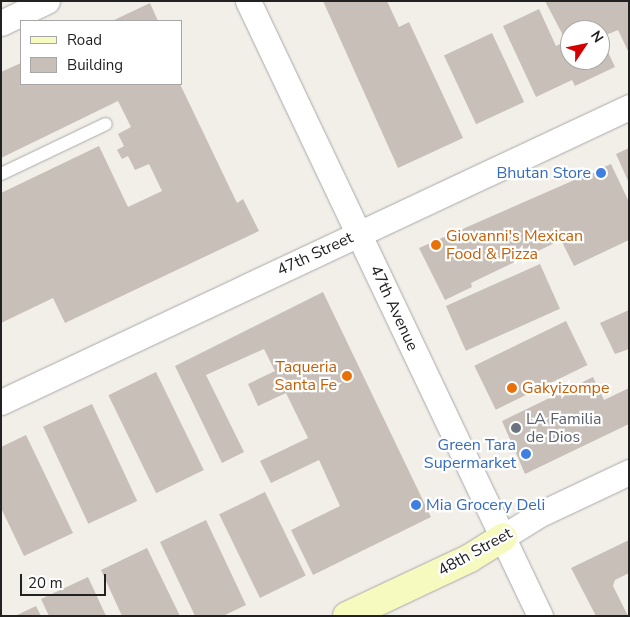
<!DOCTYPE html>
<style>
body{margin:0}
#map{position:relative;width:630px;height:617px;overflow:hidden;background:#f2efe9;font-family:"Nunito Sans",sans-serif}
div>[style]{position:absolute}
.building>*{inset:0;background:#c7bfb8;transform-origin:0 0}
.roads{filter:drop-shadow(0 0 1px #a9a9a9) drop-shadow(0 0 1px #a9a9a9)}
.lane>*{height:12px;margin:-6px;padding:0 6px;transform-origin:6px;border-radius:6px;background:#fff}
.street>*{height:25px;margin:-12.5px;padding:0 12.5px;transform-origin:12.5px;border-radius:12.5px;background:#fff}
.secondary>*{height:28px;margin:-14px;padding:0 14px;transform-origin:14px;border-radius:14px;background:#f7fabf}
.dots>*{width:14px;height:14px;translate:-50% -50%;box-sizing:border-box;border:2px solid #fff;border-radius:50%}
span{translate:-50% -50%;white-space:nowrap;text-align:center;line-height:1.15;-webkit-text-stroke:4.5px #fff;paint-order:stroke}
.shop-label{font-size:16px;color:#366cbe}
.right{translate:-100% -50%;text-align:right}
.left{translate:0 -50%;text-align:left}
.food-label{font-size:16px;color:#c56008}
.street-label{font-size:16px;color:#222}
.worship-label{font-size:16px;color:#5b616d}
.frame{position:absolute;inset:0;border:2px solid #222;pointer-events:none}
.legend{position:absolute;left:20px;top:20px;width:162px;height:65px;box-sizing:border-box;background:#fff;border:1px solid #a7a7a7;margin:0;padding:6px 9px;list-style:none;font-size:15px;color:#222}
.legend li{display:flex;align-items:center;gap:10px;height:25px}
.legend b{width:25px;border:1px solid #a7a7a7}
.north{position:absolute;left:560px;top:20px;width:50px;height:50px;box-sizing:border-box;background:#fff;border:1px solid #a7a7a7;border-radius:50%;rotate:56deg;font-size:14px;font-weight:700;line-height:20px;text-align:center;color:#222}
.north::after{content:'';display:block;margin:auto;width:18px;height:22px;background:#d40000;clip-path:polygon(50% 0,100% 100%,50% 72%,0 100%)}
.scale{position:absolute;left:20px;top:574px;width:86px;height:22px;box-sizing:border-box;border:2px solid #222;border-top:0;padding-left:6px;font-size:15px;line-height:18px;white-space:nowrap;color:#222;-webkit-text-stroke:4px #fff;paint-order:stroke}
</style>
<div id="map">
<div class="building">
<i style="clip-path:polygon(323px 1px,387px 1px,399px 27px,409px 22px,463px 138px,398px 168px)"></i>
<i style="clip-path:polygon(evenodd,545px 1px,629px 1px,629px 53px,618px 30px,601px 37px,615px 67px,575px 86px,572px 80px,536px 97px,503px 26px,539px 9px,556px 46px,566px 41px,545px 1px,570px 30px,600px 30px,600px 60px,570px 60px,570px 30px)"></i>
<i style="clip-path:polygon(150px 3px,158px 21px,112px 21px)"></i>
<i style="left:492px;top:33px;width:76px;height:53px;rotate:65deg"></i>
<i style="clip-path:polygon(21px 63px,21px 84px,180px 84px,237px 203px,243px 199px,259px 231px,65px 323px,53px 298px,1px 323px,1px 193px,99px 146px,128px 207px,162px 191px,149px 164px,135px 170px,128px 156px,122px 159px,117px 150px,124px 146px,118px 134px,131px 127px,118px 101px,1px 158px,1px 72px)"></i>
<i style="clip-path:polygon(629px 148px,629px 183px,616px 154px)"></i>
<i style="clip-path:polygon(611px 164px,629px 202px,629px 240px,574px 266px,561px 240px,471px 283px,472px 287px,445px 300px,419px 248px)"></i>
<i style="left:540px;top:264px;width:49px;height:103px;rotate:66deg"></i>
<i style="clip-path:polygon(323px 292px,431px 517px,313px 575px,291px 530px,340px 506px,319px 460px,271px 483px,260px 461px,308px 438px,286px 393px,258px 406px,248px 384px,275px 371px,264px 349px,206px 375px,244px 452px,222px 463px,175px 366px)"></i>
<i style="clip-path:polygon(629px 310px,629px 349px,615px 354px,600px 323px)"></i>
<i style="left:566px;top:321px;width:49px;height:102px;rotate:64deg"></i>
<i style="left:156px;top:372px;width:109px;height:53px;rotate:64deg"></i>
<i style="clip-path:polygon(593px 377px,604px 400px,629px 388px,629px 424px,525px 474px,502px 421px)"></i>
<i style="left:92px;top:404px;width:107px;height:54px;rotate:65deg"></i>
<i style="clip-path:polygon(26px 435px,73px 533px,24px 556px,1px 508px,1px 447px)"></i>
<i style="left:265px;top:492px;width:93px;height:51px;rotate:64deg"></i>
<i style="clip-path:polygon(206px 520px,246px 605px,223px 616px,195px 616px,160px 542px)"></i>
<i style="clip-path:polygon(629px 540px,629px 573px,615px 580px,613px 586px,628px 616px,596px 616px,571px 568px)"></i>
<i style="clip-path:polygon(147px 548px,180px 616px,122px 616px,101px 570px)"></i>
<i style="clip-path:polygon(88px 577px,106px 616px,49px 616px,41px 599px)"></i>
<i style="clip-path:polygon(36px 606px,41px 616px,15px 616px)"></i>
</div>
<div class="roads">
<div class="lane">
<i style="left:1px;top:174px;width:116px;rotate:-25.5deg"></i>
</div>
<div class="street">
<i style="left:248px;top:1px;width:681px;rotate:64.6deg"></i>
<i style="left:1px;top:23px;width:51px;rotate:-25.6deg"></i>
<i style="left:1px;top:402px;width:694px;rotate:-25.16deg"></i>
<i style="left:503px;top:537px;width:39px;rotate:-32deg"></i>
<i style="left:536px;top:516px;width:103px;rotate:-25.3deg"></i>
</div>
<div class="secondary">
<i style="left:347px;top:616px;width:136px;rotate:-25.2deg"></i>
<i style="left:470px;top:558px;width:39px;rotate:-32deg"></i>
</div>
</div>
<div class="dots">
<i style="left:601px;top:173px;background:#3f7fe0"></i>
<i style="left:436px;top:245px;background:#e8710a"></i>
<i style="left:347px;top:376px;background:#e8710a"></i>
<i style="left:512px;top:388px;background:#e8710a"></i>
<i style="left:516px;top:428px;background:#6b7280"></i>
<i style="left:526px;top:454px;background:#3f7fe0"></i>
<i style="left:416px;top:505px;background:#3f7fe0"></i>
</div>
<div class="shop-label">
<span class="right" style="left:591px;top:173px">Bhutan Store</span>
<span class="right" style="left:516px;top:454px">Green Tara<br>Supermarket</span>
<span class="left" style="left:426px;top:505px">Mia Grocery Deli</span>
</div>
<div class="food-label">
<span class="left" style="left:446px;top:245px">Giovanni's Mexican<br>Food &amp; Pizza</span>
<span class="right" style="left:337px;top:376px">Taqueria<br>Santa Fe</span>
<span class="left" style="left:522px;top:388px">Gakyizompe</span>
</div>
<div class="street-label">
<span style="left:315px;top:254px;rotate:-25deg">47th Street</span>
<span style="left:394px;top:308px;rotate:65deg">47th Avenue</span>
<span style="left:475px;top:552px;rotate:-29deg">48th Street</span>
</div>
<div class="worship-label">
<span class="left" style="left:526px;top:428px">LA Familia<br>de Dios</span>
</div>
<div class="frame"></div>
<ul class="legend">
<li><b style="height:6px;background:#f7fabf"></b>Road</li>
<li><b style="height:14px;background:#c7bfb8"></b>Building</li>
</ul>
<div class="north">N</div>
<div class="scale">20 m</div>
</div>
